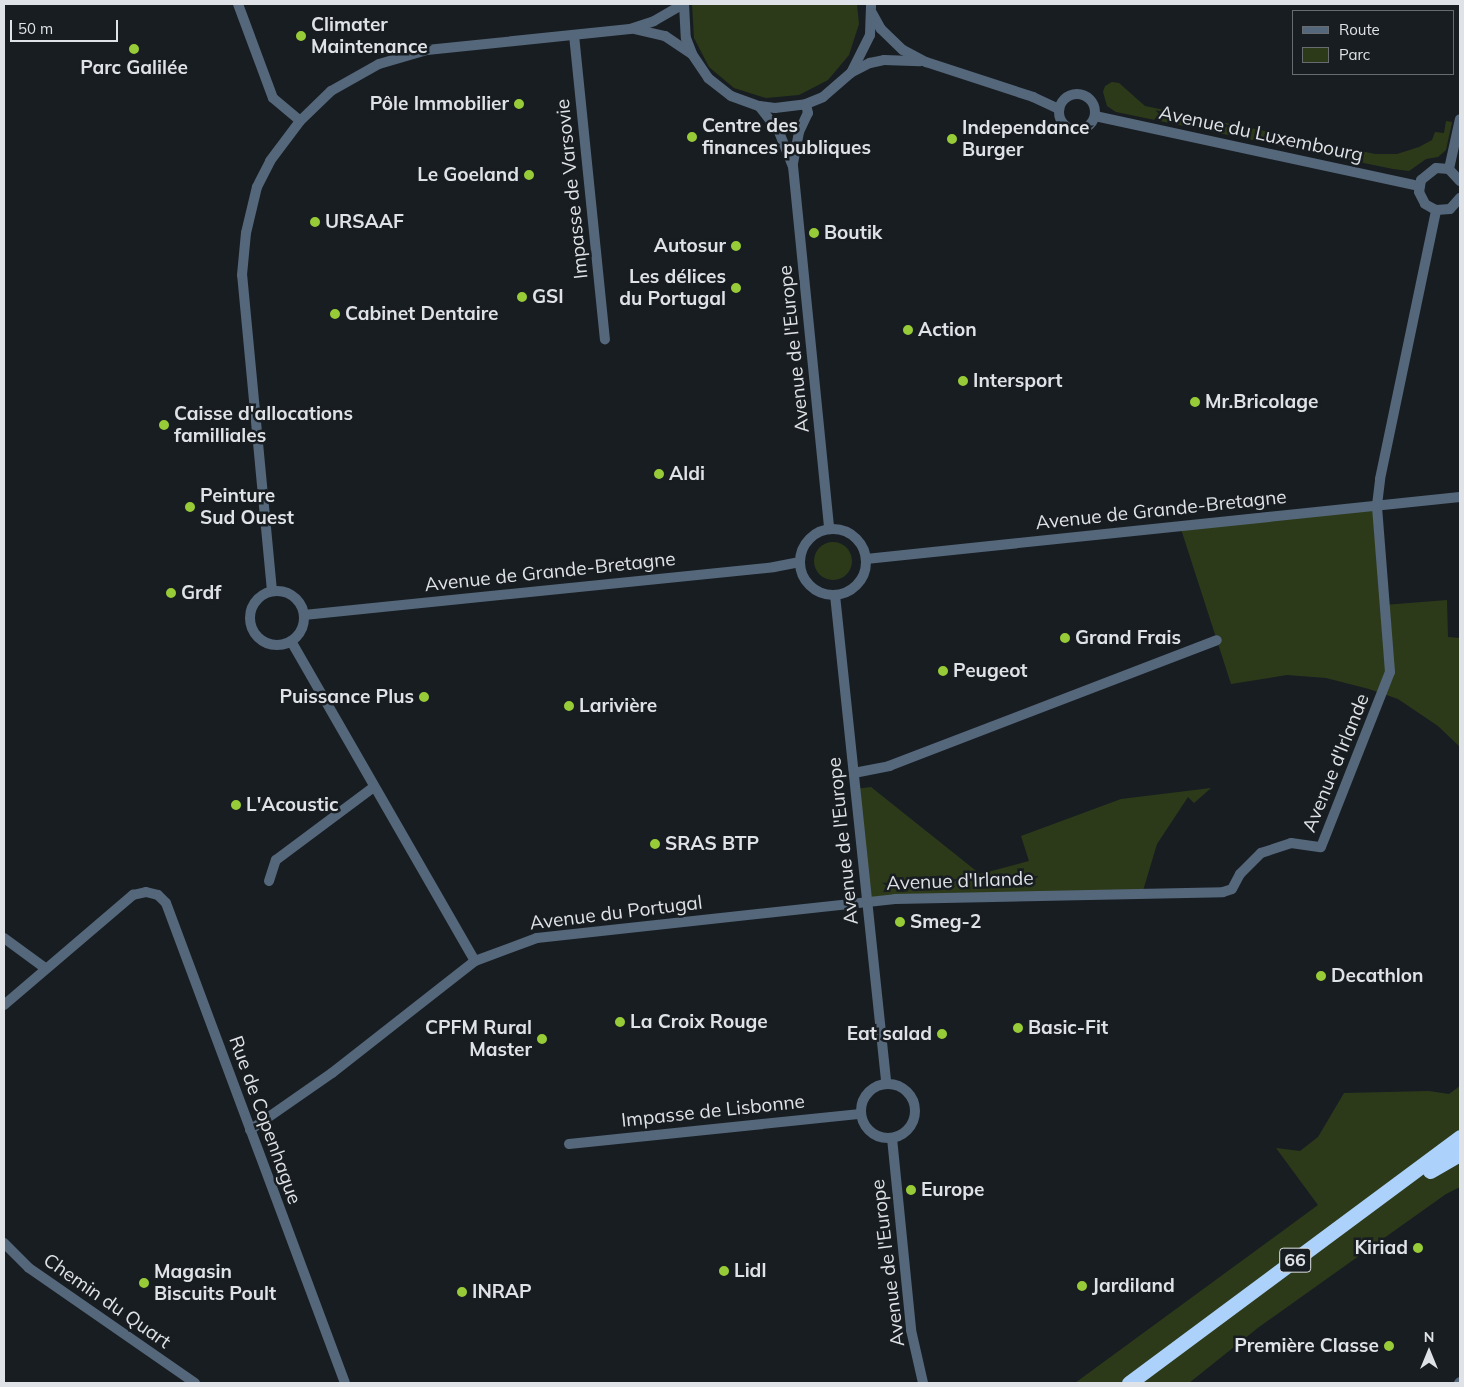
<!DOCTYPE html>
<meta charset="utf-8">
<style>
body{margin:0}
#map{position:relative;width:1464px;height:1387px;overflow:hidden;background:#181d22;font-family:Mulish,sans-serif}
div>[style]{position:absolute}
.green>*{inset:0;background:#2d3a19}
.round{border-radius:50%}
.minor>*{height:10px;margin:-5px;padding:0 5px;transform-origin:5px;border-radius:5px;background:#55677b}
.minor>.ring{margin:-5px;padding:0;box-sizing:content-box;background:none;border:10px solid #55677b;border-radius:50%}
.tertiary>*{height:10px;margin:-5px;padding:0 5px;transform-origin:5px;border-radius:5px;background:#55677b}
.tertiary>.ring{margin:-5px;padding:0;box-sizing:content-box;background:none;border:10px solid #55677b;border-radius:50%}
.motorway>*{height:15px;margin:-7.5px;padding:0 7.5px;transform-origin:7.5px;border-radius:7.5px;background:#acd1fa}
.dots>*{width:14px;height:14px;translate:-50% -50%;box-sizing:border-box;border:2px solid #181d22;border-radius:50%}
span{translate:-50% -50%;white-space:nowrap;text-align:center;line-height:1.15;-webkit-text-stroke:5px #181d22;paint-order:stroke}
.shield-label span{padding:1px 4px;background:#181d22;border:1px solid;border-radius:4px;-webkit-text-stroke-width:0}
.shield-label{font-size:18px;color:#dfe2e6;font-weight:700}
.poi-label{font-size:19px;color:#dfe2e6;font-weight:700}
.left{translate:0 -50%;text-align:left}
.right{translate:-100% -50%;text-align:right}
.street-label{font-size:19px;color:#dfe2e6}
.frame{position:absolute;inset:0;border:5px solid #dfe2e6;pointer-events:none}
.legend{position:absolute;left:1292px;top:10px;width:162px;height:65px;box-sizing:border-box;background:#181d22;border:1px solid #686c70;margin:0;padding:6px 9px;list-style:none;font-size:15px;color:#dfe2e6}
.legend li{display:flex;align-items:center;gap:10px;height:25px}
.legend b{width:25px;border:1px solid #686c70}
.north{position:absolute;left:1404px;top:1327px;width:50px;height:50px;-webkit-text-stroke:4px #181d22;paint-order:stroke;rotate:0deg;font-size:14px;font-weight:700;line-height:20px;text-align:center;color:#dfe2e6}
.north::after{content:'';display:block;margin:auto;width:18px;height:22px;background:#dfe2e6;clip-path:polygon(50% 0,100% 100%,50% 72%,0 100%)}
.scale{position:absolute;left:10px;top:20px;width:108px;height:22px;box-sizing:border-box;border:2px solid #dfe2e6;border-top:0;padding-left:6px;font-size:15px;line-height:18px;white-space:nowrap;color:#dfe2e6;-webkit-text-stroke:4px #181d22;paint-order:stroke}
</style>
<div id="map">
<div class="green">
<i style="clip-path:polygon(692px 4px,857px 4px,859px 24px,849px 55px,828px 80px,799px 95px,766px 98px,734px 88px,709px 67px,694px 38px)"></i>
<i style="clip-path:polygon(1112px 82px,1119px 83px,1145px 106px,1375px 154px,1397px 154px,1419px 147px,1432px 140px,1435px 132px,1444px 133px,1446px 121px,1452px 122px,1446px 150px,1438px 157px,1426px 159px,1409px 171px,1393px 169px,1116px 112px,1107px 106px,1103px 92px,1105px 86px)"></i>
<i style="clip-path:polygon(1377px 505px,1384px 605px,1447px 600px,1448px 637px,1460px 638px,1460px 747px,1438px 726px,1398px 699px,1369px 689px,1326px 678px,1287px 675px,1231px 684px,1180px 526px)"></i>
<i class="round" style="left:814px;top:542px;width:38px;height:38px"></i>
<i style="clip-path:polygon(871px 787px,980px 874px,1029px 861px,1021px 836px,1121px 799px,1211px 788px,1194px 803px,1188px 797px,1157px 844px,1142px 894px,866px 901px,855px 789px)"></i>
<i style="clip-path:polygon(1460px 1086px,1460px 1187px,1446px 1194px,1259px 1327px,1189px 1383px,1075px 1383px,1318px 1205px,1276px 1148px,1300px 1151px,1318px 1137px,1344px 1093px,1429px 1091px,1449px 1094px)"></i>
</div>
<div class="minor">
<i style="left:238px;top:4px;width:100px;rotate:69.6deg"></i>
<i style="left:273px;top:98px;width:35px;rotate:40deg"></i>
<i style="left:634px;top:29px;width:32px;rotate:13deg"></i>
<i style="left:665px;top:36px;width:32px;rotate:34deg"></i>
<i style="left:574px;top:35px;width:306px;rotate:84.2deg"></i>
<i style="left:1449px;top:169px;width:51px;rotate:-77.6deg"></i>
<i style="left:866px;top:559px;width:597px;rotate:-5.96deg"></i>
<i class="ring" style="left:250px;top:591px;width:44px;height:44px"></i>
<i style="left:272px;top:591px;width:317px;rotate:-95.4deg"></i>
<i style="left:242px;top:275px;width:42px;rotate:-84.6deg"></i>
<i style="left:246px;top:233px;width:47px;rotate:-76.6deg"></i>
<i style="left:257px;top:187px;width:29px;rotate:-63deg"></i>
<i style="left:270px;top:161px;width:50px;rotate:-53.1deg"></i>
<i style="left:300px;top:121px;width:43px;rotate:-44.1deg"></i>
<i style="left:331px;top:91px;width:55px;rotate:-29.4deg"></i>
<i style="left:379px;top:64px;width:50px;rotate:-16.3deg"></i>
<i style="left:427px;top:50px;width:204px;rotate:-5.9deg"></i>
<i style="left:630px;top:29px;width:25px;rotate:-18deg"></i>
<i style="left:654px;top:21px;width:34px;rotate:-30deg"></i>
<i style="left:304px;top:615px;width:472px;rotate:-5.8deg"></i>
<i style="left:774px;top:567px;width:25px;rotate:-11deg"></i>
<i style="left:291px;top:641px;width:369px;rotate:60.1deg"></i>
<i style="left:854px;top:773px;width:36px;rotate:-11deg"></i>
<i style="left:889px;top:766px;width:351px;rotate:-21deg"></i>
<i style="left:269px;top:881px;width:22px;rotate:-72deg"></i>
<i style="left:276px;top:860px;width:122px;rotate:-36.7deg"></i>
<i style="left:4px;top:938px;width:51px;rotate:36.2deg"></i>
<i style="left:4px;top:1005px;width:170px;rotate:-40.5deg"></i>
<i style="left:133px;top:895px;width:13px;rotate:-13deg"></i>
<i style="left:146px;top:892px;width:12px;rotate:14deg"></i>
<i style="left:158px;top:895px;width:11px;rotate:45deg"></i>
<i style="left:166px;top:903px;width:512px;rotate:69.55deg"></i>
<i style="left:250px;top:1130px;width:100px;rotate:-34.8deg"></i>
<i style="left:332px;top:1073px;width:182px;rotate:-38.1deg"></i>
<i style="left:475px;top:961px;width:66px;rotate:-20.4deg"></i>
<i style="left:537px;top:938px;width:360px;rotate:-6.2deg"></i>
<i style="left:895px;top:899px;width:328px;rotate:-1.2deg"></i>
<i style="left:1223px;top:892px;width:9px;rotate:-18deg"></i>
<i style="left:1232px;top:889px;width:17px;rotate:-62deg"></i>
<i style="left:1240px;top:874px;width:30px;rotate:-45deg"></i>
<i style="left:1261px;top:853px;width:32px;rotate:-18deg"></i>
<i style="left:1291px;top:843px;width:30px;rotate:8deg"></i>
<i style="left:1321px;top:847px;width:188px;rotate:-68.5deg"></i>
<i style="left:1390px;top:672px;width:168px;rotate:-94.5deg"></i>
<i style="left:1377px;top:505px;width:26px;rotate:-83deg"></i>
<i style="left:1380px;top:479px;width:275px;rotate:-78.2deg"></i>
<i style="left:569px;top:1144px;width:293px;rotate:-5.9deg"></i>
<i style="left:1459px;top:1383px;width:1px;rotate:-45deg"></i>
</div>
<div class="tertiary">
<i style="left:684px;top:4px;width:34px;rotate:87deg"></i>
<i style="left:686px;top:38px;width:17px;rotate:69deg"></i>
<i style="left:692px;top:54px;width:29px;rotate:56deg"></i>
<i style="left:708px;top:78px;width:29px;rotate:38deg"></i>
<i style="left:731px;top:96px;width:30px;rotate:20deg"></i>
<i style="left:759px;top:106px;width:16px;rotate:7deg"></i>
<i style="left:775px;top:108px;width:31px;rotate:-7deg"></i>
<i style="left:806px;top:104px;width:18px;rotate:-22deg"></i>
<i style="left:823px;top:97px;width:37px;rotate:-41deg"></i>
<i style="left:851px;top:73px;width:42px;rotate:-63.4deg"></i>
<i style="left:870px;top:35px;width:31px;rotate:-88deg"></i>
<i style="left:872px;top:13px;width:18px;rotate:61deg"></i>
<i style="left:881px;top:29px;width:30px;rotate:44deg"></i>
<i style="left:903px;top:50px;width:26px;rotate:28deg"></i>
<i style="left:926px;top:62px;width:113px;rotate:18.1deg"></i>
<i style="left:1033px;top:97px;width:29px;rotate:25deg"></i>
<i style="left:854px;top:71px;width:18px;rotate:-27deg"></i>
<i style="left:870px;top:63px;width:14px;rotate:-12deg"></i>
<i style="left:884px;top:60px;width:36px;rotate:2deg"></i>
<i class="ring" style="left:1059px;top:94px;width:26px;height:26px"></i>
<i style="left:759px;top:106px;width:33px;rotate:52deg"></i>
<i style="left:779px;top:132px;width:37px;rotate:68deg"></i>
<i style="left:793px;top:166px;width:365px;rotate:84.3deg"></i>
<i style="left:1095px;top:116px;width:332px;rotate:12.2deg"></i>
<i style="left:793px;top:163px;width:32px;rotate:-79deg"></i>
<i style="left:799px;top:132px;width:21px;rotate:-65deg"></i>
<i style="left:808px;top:113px;width:9px;rotate:-103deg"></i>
<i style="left:1460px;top:181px;width:16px;rotate:-133deg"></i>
<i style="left:1449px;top:169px;width:13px;rotate:-176deg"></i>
<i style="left:1436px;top:168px;width:19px;rotate:141deg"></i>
<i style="left:1421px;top:180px;width:12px;rotate:99deg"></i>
<i style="left:1419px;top:192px;width:13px;rotate:63deg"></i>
<i style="left:1425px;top:204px;width:13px;rotate:29deg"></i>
<i style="left:1436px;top:210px;width:14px;rotate:-4deg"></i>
<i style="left:1450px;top:209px;width:15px;rotate:-48deg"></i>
<i class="ring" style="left:800px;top:529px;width:56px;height:56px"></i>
<i style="left:835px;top:595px;width:491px;rotate:84deg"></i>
<i class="ring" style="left:861px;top:1084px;width:44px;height:44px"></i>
<i style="left:892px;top:1138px;width:193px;rotate:84.3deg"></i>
<i style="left:911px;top:1330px;width:54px;rotate:77.2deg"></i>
<i style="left:4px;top:1243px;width:35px;rotate:45deg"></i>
<i style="left:29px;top:1268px;width:202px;rotate:34.7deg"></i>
</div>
<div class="motorway">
<i style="left:1430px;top:1171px;width:34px;rotate:-30deg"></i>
<i style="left:1129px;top:1383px;width:412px;rotate:-36.6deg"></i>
</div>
<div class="dots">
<i style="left:301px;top:36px;background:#97cc38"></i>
<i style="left:134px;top:49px;background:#97cc38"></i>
<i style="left:519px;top:104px;background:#97cc38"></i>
<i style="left:692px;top:137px;background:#97cc38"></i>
<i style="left:952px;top:139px;background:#97cc38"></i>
<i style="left:529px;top:175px;background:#97cc38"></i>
<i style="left:315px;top:222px;background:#97cc38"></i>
<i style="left:814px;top:233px;background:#97cc38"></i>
<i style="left:736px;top:246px;background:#97cc38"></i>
<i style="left:736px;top:288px;background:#97cc38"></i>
<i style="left:522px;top:297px;background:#97cc38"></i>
<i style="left:335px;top:314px;background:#97cc38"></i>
<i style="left:908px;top:330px;background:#97cc38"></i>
<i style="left:963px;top:381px;background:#97cc38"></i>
<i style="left:1195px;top:402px;background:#97cc38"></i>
<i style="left:164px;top:425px;background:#97cc38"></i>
<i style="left:659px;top:474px;background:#97cc38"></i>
<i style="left:190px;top:507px;background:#97cc38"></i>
<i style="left:171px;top:593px;background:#97cc38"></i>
<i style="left:1065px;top:638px;background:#97cc38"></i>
<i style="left:943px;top:671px;background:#97cc38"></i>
<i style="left:424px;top:697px;background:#97cc38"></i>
<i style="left:569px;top:706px;background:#97cc38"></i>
<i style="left:236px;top:805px;background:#97cc38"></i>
<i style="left:655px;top:844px;background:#97cc38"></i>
<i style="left:900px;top:922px;background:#97cc38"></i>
<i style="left:1321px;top:976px;background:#97cc38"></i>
<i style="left:620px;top:1022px;background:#97cc38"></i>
<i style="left:1018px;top:1028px;background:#97cc38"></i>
<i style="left:942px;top:1034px;background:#97cc38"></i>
<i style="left:542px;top:1039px;background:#97cc38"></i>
<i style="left:911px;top:1190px;background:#97cc38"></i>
<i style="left:1418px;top:1248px;background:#97cc38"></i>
<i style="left:724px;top:1271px;background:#97cc38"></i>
<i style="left:144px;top:1283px;background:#97cc38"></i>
<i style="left:1082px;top:1286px;background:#97cc38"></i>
<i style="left:462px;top:1292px;background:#97cc38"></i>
<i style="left:1389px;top:1346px;background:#97cc38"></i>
</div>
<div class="shield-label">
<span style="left:1295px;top:1260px">66</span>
</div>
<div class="poi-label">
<span class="left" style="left:311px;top:36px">Climater<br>Maintenance</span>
<span style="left:134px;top:68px">Parc Galilée</span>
<span class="right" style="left:509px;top:104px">Pôle Immobilier</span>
<span class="left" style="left:702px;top:137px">Centre des<br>finances publiques</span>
<span class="left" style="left:962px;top:139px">Independance<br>Burger</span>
<span class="right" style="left:519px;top:175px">Le Goeland</span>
<span class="left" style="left:325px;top:222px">URSAAF</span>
<span class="left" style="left:824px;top:233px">Boutik</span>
<span class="right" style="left:726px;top:246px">Autosur</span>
<span class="right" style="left:726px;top:288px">Les délices<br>du Portugal</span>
<span class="left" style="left:532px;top:297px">GSI</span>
<span class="left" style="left:345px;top:314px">Cabinet Dentaire</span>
<span class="left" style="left:918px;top:330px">Action</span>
<span class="left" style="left:973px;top:381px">Intersport</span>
<span class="left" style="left:1205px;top:402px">Mr.Bricolage</span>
<span class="left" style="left:174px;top:425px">Caisse d'allocations<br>familliales</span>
<span class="left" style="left:669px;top:474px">Aldi</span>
<span class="left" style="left:200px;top:507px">Peinture<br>Sud Ouest</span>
<span class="left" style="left:181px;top:593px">Grdf</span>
<span class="left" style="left:1075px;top:638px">Grand Frais</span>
<span class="left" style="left:953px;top:671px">Peugeot</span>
<span class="right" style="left:414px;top:697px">Puissance Plus</span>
<span class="left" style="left:579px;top:706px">Larivière</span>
<span class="left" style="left:246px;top:805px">L'Acoustic</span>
<span class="left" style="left:665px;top:844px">SRAS BTP</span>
<span class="left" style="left:910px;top:922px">Smeg-2</span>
<span class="left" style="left:1331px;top:976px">Decathlon</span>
<span class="left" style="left:630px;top:1022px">La Croix Rouge</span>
<span class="right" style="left:532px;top:1039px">CPFM Rural<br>Master</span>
<span class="left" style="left:1028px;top:1028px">Basic-Fit</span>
<span class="right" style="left:932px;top:1034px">Eat salad</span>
<span class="left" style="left:921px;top:1190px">Europe</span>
<span class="right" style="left:1408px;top:1248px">Kiriad</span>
<span class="left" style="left:734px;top:1271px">Lidl</span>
<span class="left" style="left:154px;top:1283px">Magasin<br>Biscuits Poult</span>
<span class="left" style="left:1092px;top:1286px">Jardiland</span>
<span class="left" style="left:472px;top:1292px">INRAP</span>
<span class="right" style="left:1379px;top:1346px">Première Classe</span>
</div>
<div class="street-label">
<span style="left:1261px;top:134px;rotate:12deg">Avenue du Luxembourg</span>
<span style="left:572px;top:189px;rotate:-96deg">Impasse de Varsovie</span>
<span style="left:794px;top:349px;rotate:-96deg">Avenue de l'Europe</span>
<span style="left:1161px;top:510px;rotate:-6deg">Avenue de Grande-Bretagne</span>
<span style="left:550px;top:572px;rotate:-6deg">Avenue de Grande-Bretagne</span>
<span style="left:1336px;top:763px;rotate:-68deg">Avenue d'Irlande</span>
<span style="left:843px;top:841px;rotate:-96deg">Avenue de l'Europe</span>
<span style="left:960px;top:881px;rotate:-2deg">Avenue d'Irlande</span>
<span style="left:616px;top:913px;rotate:-7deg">Avenue du Portugal</span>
<span style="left:713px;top:1111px;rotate:-6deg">Impasse de Lisbonne</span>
<span style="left:265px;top:1120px;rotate:70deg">Rue de Copenhague</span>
<span style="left:888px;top:1263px;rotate:-97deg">Avenue de l'Europe</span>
<span style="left:107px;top:1301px;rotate:35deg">Chemin du Quart</span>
</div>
<div class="frame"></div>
<ul class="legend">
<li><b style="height:6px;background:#55677b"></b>Route</li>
<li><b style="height:14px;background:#2d3a19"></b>Parc</li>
</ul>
<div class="north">N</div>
<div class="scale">50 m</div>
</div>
